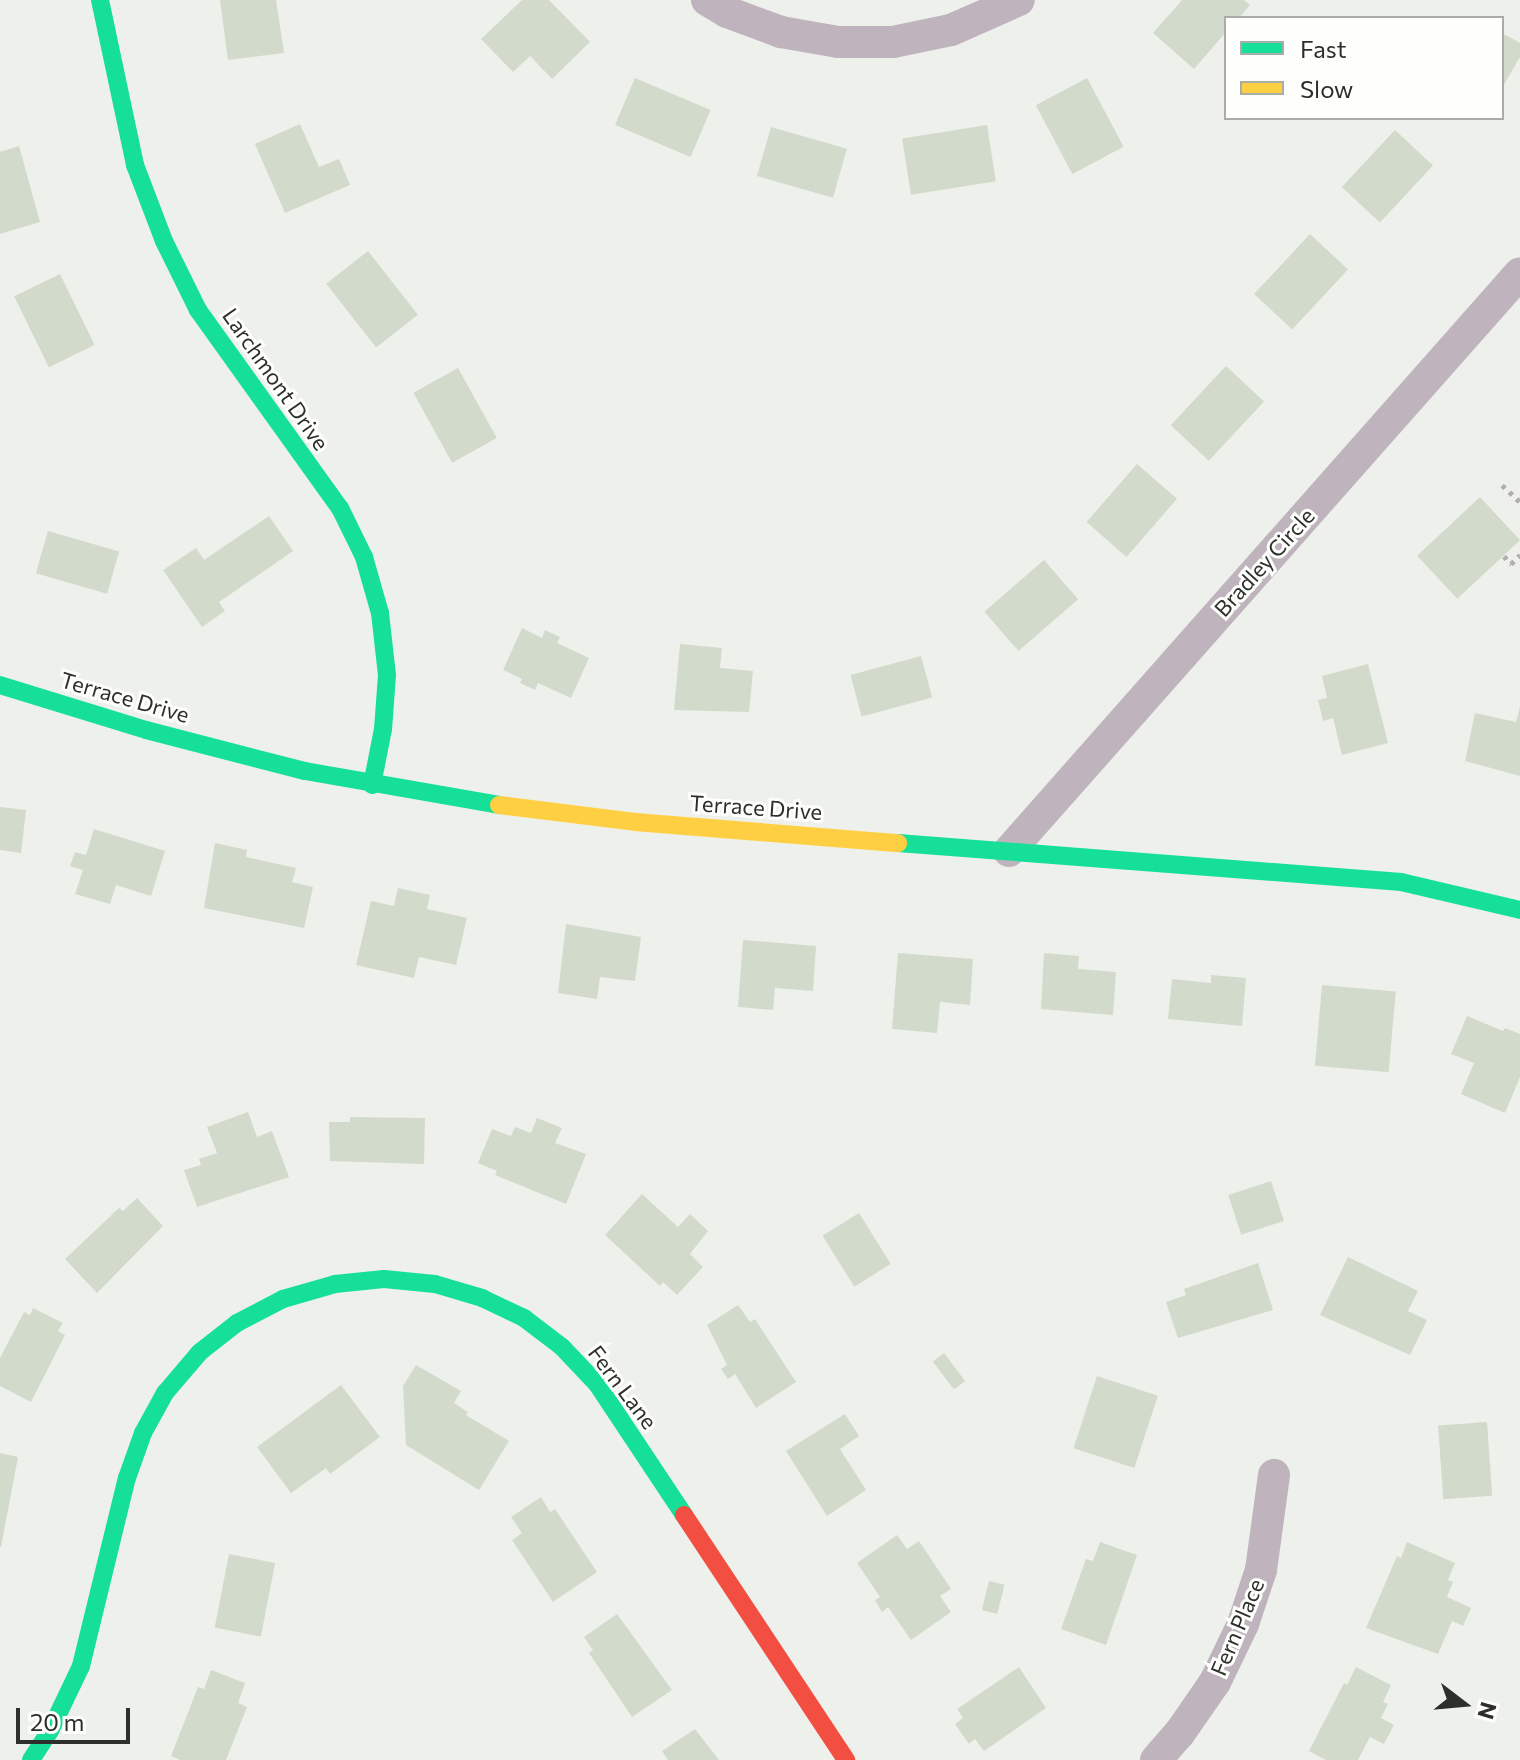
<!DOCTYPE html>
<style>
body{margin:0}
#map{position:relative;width:1520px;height:1760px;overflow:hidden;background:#eef1eb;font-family:Commissioner,sans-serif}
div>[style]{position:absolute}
.building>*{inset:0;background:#d2dacc;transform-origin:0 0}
.path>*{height:5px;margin-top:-2.5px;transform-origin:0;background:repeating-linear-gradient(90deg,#b4aeb2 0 4px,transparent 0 10px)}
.street>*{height:32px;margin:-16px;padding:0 16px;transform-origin:16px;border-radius:16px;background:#bfb4be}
.fast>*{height:18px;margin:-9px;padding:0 9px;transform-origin:9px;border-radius:9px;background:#16e098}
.slow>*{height:18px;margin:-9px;padding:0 9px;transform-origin:9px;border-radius:9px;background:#ffcf43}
.jam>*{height:18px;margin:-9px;padding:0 9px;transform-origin:9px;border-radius:9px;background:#f24e42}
span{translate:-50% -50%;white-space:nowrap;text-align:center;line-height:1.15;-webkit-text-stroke:6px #fefffd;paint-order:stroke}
.street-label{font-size:22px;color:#2d2f2a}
.legend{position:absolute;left:1224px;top:16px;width:280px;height:104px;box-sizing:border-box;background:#fefffd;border:2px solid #aaaca9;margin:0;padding:10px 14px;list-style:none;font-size:24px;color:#2d2f2a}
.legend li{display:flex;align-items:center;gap:16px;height:40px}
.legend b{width:40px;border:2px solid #aaaca9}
.north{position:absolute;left:1424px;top:1664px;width:80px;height:80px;-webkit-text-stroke:6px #fefffd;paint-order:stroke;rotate:106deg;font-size:22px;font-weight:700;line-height:32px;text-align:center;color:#2d2f2a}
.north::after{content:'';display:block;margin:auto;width:28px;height:36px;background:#2d2f2a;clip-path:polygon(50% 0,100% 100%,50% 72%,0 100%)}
.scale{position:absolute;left:16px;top:1708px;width:114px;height:36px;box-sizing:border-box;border:4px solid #2d2f2a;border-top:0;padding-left:10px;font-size:24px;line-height:28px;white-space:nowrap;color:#2d2f2a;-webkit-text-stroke:6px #fefffd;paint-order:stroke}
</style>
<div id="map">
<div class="building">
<i style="clip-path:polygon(220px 0,276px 0,284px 53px,228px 60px)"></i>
<i style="clip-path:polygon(522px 0,549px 0,590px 42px,552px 79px,530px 56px,513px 72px,481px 39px)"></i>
<i style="clip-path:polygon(1182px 0,1244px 0,1250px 5px,1239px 18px,1226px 18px,1226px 32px,1194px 69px,1153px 33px)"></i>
<i style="clip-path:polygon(1502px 33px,1520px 43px,1520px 57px,1502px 88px)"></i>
<i style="left:635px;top:78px;width:82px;height:51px;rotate:23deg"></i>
<i style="left:1087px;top:78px;width:78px;height:58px;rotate:62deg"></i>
<i style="clip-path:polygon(300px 124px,319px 167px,339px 159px,350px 185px,285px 213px,255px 144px)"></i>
<i style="left:987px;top:125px;width:57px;height:86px;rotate:81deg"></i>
<i style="left:771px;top:127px;width:79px;height:51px;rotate:16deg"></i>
<i style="left:1395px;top:130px;width:52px;height:78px;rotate:43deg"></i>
<i style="clip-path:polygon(19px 146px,40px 222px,0 234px,0 152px)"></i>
<i style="left:1310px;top:234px;width:52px;height:82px;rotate:43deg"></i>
<i style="left:368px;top:251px;width:81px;height:53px;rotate:52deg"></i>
<i style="left:60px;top:274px;width:79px;height:51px;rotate:64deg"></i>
<i style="left:1226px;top:366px;width:52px;height:81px;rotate:43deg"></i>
<i style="left:458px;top:368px;width:80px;height:51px;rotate:61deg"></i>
<i style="left:1137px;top:464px;width:53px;height:77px;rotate:41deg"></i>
<i style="left:1480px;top:497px;width:59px;height:86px;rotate:47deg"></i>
<i style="clip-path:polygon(269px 516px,293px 551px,219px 602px,225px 611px,202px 627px,163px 570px,196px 548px,204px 560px)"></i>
<i style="left:48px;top:531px;width:74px;height:44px;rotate:16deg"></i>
<i style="left:1044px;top:560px;width:52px;height:79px;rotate:49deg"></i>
<i style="clip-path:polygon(522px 628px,542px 638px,545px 630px,560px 637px,557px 643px,589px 658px,571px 698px,538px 683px,535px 690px,520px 683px,522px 679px,503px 670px)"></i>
<i style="clip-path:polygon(680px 644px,722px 648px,720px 668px,753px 671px,749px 712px,674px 710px)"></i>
<i style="left:921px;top:656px;width:43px;height:73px;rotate:75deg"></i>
<i style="clip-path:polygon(1368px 664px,1388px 743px,1342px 755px,1333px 718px,1323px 721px,1318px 700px,1327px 698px,1322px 676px)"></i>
<i style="clip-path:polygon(1520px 707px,1520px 776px,1465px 761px,1475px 713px,1516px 722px)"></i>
<i style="clip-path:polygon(0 807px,26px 810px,21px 853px,0 850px)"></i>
<i style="clip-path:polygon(94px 829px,165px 851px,151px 896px,116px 885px,110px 904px,75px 894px,83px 870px,70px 866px,75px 852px,86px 855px)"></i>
<i style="clip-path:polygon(215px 843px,247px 850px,246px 857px,296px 868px,292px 882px,313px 887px,304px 928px,204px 908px)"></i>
<i style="clip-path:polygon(398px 888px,430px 895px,427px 909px,467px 918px,456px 965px,419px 957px,414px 978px,356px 965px,371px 901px,394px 906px)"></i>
<i style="clip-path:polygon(566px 924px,641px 937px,635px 981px,600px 977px,597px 999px,558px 993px)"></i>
<i style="clip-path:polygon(743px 940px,816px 946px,813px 991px,775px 988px,773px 1010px,738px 1007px)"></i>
<i style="clip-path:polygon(898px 953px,973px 959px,970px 1005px,940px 1002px,937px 1033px,892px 1029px)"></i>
<i style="clip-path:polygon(1044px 953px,1079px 956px,1078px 969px,1116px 972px,1113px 1015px,1041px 1009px)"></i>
<i style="clip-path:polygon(1211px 975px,1246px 978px,1242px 1026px,1168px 1019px,1172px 979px,1211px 983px)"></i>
<i style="left:1322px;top:985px;width:74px;height:81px;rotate:5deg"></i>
<i style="clip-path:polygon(1467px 1016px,1503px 1031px,1505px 1028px,1520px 1034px,1520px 1077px,1505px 1113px,1461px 1094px,1474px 1063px,1451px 1054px)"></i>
<i style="clip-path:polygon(248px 1112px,257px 1137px,272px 1131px,289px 1177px,197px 1207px,184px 1170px,201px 1165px,199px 1159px,217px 1153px,207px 1127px)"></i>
<i style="clip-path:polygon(350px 1117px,425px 1118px,424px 1164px,330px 1161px,329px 1122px,350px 1122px)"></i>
<i style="clip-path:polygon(537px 1118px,562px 1128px,555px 1143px,586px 1154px,566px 1204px,495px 1175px,497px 1171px,478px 1163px,492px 1129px,511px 1136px,515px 1127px,531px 1133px)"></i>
<i style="left:1271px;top:1181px;width:42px;height:45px;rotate:72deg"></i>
<i style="clip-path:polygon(642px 1194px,678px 1227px,690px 1214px,708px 1231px,690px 1254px,703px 1267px,677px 1295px,663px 1282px,660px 1286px,605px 1235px)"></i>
<i style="clip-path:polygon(137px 1198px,163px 1226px,97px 1293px,65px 1259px,119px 1208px,123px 1211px)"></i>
<i style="left:859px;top:1213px;width:60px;height:43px;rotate:58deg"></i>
<i style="clip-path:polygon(1348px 1257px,1418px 1291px,1408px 1311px,1427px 1320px,1410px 1355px,1320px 1315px)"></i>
<i style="clip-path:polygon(1258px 1263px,1273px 1310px,1178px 1338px,1166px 1302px,1186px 1295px,1184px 1289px)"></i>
<i style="clip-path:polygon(738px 1305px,750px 1322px,755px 1319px,796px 1382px,756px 1408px,735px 1374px,728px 1379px,721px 1369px,727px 1365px,707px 1325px)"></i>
<i style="clip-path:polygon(33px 1308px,63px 1323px,58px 1331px,65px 1335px,31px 1402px,0 1386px,0 1358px,24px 1312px,30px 1315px)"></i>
<i style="left:944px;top:1353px;width:35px;height:14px;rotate:53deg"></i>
<i style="clip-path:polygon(416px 1365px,461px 1391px,454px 1403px,468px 1412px,466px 1415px,509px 1441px,479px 1490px,406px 1445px,403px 1386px)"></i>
<i style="left:1097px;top:1376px;width:64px;height:76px;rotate:18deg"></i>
<i style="clip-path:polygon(341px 1385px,380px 1437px,330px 1474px,326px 1468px,291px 1493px,257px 1447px)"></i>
<i style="clip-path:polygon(845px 1414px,859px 1436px,840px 1449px,866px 1490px,827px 1516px,786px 1451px)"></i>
<i style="left:1487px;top:1422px;width:74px;height:49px;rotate:86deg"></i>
<i style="clip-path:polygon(0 1453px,18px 1457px,1px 1547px,0 1547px)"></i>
<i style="clip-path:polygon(541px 1497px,550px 1512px,555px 1509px,597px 1572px,553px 1602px,512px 1540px,522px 1533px,511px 1517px)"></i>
<i style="clip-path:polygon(897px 1535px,907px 1549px,919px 1541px,951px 1589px,940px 1596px,951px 1612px,911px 1640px,888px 1607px,882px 1612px,875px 1600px,880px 1597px,857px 1563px)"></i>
<i style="clip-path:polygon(1100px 1542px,1137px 1555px,1106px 1645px,1061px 1629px,1086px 1559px,1093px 1561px)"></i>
<i style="clip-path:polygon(1407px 1542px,1455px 1563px,1448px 1580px,1453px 1582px,1447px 1597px,1471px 1608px,1463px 1626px,1452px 1621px,1438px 1654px,1366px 1628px,1397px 1556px,1401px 1558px)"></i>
<i style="left:229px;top:1554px;width:47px;height:75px;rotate:11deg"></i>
<i style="left:989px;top:1581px;width:16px;height:30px;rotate:14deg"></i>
<i style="clip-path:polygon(617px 1614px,672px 1690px,632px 1717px,589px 1653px,593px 1650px,584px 1637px)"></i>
<i style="clip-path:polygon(1019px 1667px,1046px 1708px,984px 1751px,975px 1739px,969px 1744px,955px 1724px,963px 1718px,957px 1709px)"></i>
<i style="clip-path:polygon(1356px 1667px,1391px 1685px,1383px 1702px,1388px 1704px,1381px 1718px,1394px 1725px,1384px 1744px,1370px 1737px,1358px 1760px,1326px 1760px,1309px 1751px,1344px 1683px,1347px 1685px)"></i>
<i style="clip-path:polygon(211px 1670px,245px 1683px,238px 1703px,247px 1707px,226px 1760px,180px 1760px,171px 1756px,198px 1687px,204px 1689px)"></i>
<i style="clip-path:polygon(695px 1729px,719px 1760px,668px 1760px,662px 1751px)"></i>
</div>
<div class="path">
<i style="left:1502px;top:485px;width:25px;rotate:43deg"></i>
<i style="left:1504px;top:556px;width:11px;rotate:49deg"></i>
<i style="left:1511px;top:564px;width:13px;rotate:-45deg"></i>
</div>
<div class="street">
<i style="left:707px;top:0;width:23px;rotate:31deg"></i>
<i style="left:727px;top:12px;width:58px;rotate:20.3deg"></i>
<i style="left:781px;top:32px;width:58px;rotate:10deg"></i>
<i style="left:838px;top:42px;width:55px"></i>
<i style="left:893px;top:42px;width:59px;rotate:-11.7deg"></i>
<i style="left:951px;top:30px;width:74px;rotate:-23.8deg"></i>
<i style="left:1009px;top:851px;width:771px;rotate:-48.52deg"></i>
<i style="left:1156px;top:1760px;width:35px;rotate:-49deg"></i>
<i style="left:1179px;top:1734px;width:63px;rotate:-55.3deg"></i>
<i style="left:1215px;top:1682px;width:64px;rotate:-64.2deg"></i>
<i style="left:1243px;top:1624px;width:57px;rotate:-71.6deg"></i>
<i style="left:1261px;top:1570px;width:96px;rotate:-82.2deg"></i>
</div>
<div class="fast">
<i style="left:100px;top:0;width:169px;rotate:78deg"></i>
<i style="left:135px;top:165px;width:81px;rotate:69.1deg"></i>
<i style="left:164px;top:241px;width:77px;rotate:63.8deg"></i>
<i style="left:198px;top:310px;width:244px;rotate:54.4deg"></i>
<i style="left:340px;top:508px;width:55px;rotate:63.9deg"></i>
<i style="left:364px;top:557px;width:58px;rotate:74.1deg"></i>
<i style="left:380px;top:613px;width:62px;rotate:83.6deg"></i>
<i style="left:387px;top:675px;width:54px;rotate:94.2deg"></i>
<i style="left:383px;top:729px;width:57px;rotate:101.1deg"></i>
<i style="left:0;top:685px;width:153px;rotate:17.1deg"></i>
<i style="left:146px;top:730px;width:164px;rotate:14.5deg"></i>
<i style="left:305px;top:771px;width:197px;rotate:9.9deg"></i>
<i style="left:898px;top:843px;width:505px;rotate:4.43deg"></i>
<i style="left:1401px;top:882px;width:122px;rotate:13.2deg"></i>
<i style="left:31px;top:1760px;width:35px;rotate:-57deg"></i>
<i style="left:50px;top:1731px;width:72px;rotate:-64.5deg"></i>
<i style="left:81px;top:1666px;width:194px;rotate:-76.3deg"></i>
<i style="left:127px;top:1478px;width:48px;rotate:-70.4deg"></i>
<i style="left:143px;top:1433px;width:46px;rotate:-61.2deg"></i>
<i style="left:165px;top:1393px;width:54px;rotate:-49.5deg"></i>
<i style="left:200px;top:1352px;width:47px;rotate:-38.1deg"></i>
<i style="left:237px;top:1323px;width:52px;rotate:-27.6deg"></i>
<i style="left:283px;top:1299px;width:54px;rotate:-16.1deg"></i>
<i style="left:335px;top:1284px;width:49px;rotate:-5.8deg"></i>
<i style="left:384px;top:1279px;width:51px;rotate:5.6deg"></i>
<i style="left:435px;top:1284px;width:49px;rotate:16.6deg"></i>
<i style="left:482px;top:1298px;width:47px;rotate:25.5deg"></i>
<i style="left:524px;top:1318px;width:48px;rotate:37.3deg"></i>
<i style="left:562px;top:1347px;width:51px;rotate:46.6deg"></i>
<i style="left:597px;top:1384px;width:157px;rotate:56.4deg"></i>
</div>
<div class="slow">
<i style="left:499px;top:805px;width:137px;rotate:7.1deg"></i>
<i style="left:635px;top:822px;width:264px;rotate:4.6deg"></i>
</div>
<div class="jam">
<i style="left:684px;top:1515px;width:294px;rotate:56.5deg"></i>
</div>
<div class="street-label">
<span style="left:276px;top:379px;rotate:55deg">Larchmont Drive</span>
<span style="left:1264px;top:562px;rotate:-48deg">Bradley Circle</span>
<span style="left:125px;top:697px;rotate:16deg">Terrace Drive</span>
<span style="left:756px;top:807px;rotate:4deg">Terrace Drive</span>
<span style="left:623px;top:1387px;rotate:53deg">Fern Lane</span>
<span style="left:1237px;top:1627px;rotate:-67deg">Fern Place</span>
</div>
<ul class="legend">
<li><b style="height:10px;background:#16e098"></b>Fast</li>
<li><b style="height:10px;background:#ffcf43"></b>Slow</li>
</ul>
<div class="north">N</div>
<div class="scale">20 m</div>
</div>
